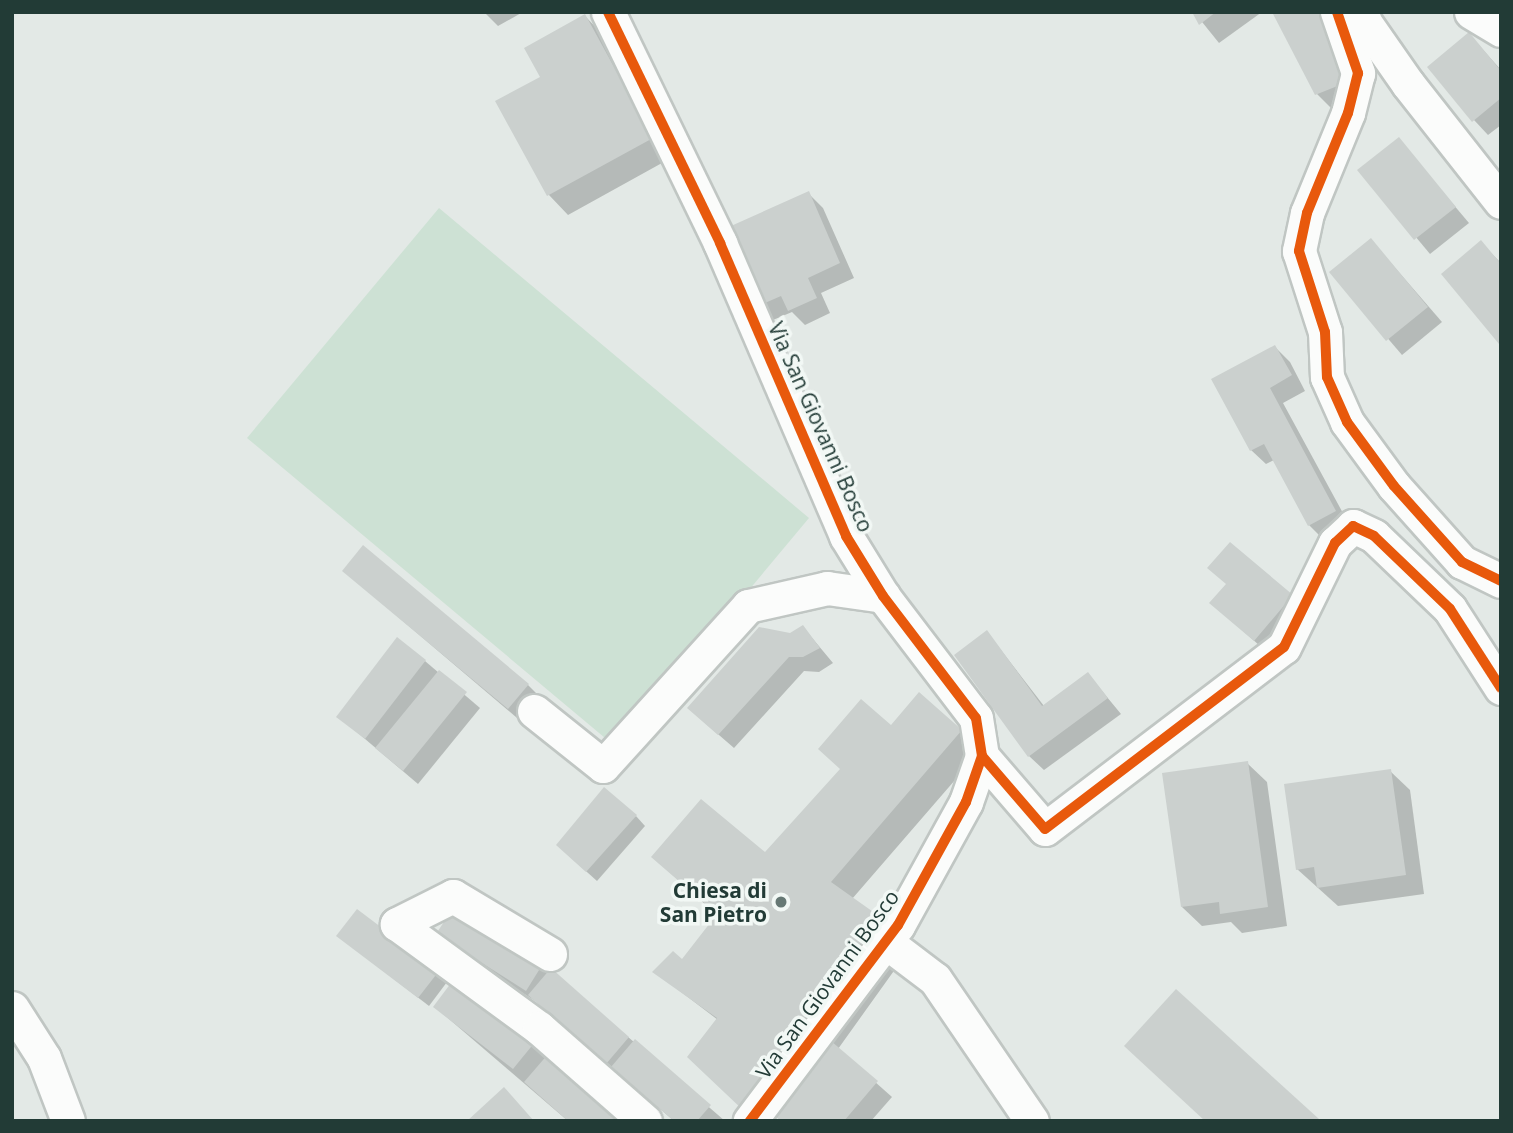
<!DOCTYPE html>
<style>
body{margin:0}
#map{position:relative;width:1513px;height:1133px;overflow:hidden;background:#e3e9e6;font-family:"Open Sans",sans-serif}
div>[style]{position:absolute}
.green>*{inset:0;background:#cde1d4}
.shadow>*{inset:0;background:#0003}
.building>*{inset:0;background:#cbd0ce}
.roads{filter:drop-shadow(2px 0 #c0c6c3) drop-shadow(-2px 0 #c0c6c3) drop-shadow(0 2px #c0c6c3) drop-shadow(0 -2px #c0c6c3)}
.minor>*{height:33px;margin:-16.5px;padding:0 16.5px;transform-origin:16.5px;border-radius:16.5px;background:#fbfcfb}
.cycleway>*{height:10px;margin:-5px;padding:0 5px;transform-origin:5px;border-radius:5px;background:#e8590c}
.dots>*{width:19px;height:19px;translate:-50% -50%;box-sizing:border-box;border:4px solid #f2f8f5;border-radius:50%}
span{translate:-50% -50%;white-space:nowrap;text-align:center;line-height:1.15;-webkit-text-stroke:7px #f2f8f5;paint-order:stroke}
.street-label{font-size:21px;color:#223b36}
.poi-label{font-size:21px;color:#223b36;font-weight:700}
.right{translate:-100% -50%;text-align:right}
.frame{position:absolute;inset:0;border:14px solid #223b36;pointer-events:none}
</style>
<div id="map">
<div class="green">
<i style="clip-path:polygon(439px 208px,809px 518px,617px 748px,247px 438px)"></i>
</div>
<div class="shadow">
<i style="clip-path:polygon(484px 12px,523px 12px,498px 26px)"></i>
<i style="clip-path:polygon(1194px 12px,1262px 12px,1219px 43px)"></i>
<i style="clip-path:polygon(585px 16px,604px 36px,671px 158px,568px 215px,549px 195px,498px 102px,542px 77px)"></i>
<i style="clip-path:polygon(1341px 17px,1336px 113px,1317px 94px)"></i>
<i style="clip-path:polygon(1469px 34px,1501px 70px,1501px 125px,1488px 135px,1474px 120px)"></i>
<i style="clip-path:polygon(1398px 139px,1469px 223px,1430px 254px,1360px 170px)"></i>
<i style="clip-path:polygon(808px 193px,823px 208px,854px 278px,821px 293px,830px 313px,805px 325px,792px 312px,773px 320px,758px 306px)"></i>
<i style="clip-path:polygon(1371px 240px,1442px 322px,1402px 355px,1331px 272px)"></i>
<i style="clip-path:polygon(1481px 243px,1501px 263px,1501px 344px,1443px 274px)"></i>
<i style="clip-path:polygon(1275px 347px,1290px 362px,1305px 391px,1283px 403px,1350px 526px,1324px 540px,1309px 525px,1274px 460px,1266px 464px,1251px 450px)"></i>
<i style="clip-path:polygon(344px 571px,528px 685px,543px 700px,523px 723px)"></i>
<i style="clip-path:polygon(1292px 597px,1270px 655px,1212px 603px)"></i>
<i style="clip-path:polygon(803px 627px,833px 663px,819px 672px,804px 671px,734px 748px,704px 722px)"></i>
<i style="clip-path:polygon(987px 632px,1044px 706px,1088px 674px,1121px 714px,1044px 770px,1029px 756px)"></i>
<i style="clip-path:polygon(425px 661px,480px 708px,418px 784px,338px 716px)"></i>
<i style="clip-path:polygon(891px 728px,961px 731px,981px 750px,852px 899px,911px 947px,838px 1049px,892px 1097px,871px 1121px,782px 1121px,774px 1112px,832px 1042px,820px 1033px,718px 1020px,655px 972px,682px 961px,718px 916px,653px 857px,765px 855px)"></i>
<i style="clip-path:polygon(1247px 763px,1267px 782px,1287px 926px,1242px 933px,1231px 922px,1202px 926px,1182px 907px)"></i>
<i style="clip-path:polygon(1390px 771px,1410px 790px,1424px 894px,1338px 906px,1297px 869px)"></i>
<i style="clip-path:polygon(636px 816px,645px 826px,597px 881px,568px 855px)"></i>
<i style="clip-path:polygon(439px 934px,552px 971px,725px 1121px,674px 1121px,537px 1002px,453px 949px)"></i>
<i style="clip-path:polygon(338px 936px,438px 972px,447px 982px,429px 1006px)"></i>
<i style="clip-path:polygon(435px 1007px,533px 1043px,548px 1057px,568px 1121px)"></i>
</div>
<div class="building">
<i style="clip-path:polygon(1192px 12px,1216px 12px,1199px 25px)"></i>
<i style="clip-path:polygon(1272px 12px,1328px 12px,1350px 81px,1315px 95px)"></i>
<i style="clip-path:polygon(585px 14px,653px 138px,547px 196px,495px 101px,540px 77px,524px 48px)"></i>
<i style="clip-path:polygon(1469px 32px,1501px 71px,1501px 98px,1472px 122px,1427px 67px)"></i>
<i style="clip-path:polygon(1399px 137px,1456px 207px,1414px 240px,1357px 170px)"></i>
<i style="clip-path:polygon(809px 191px,840px 263px,808px 278px,817px 298px,788px 311px,781px 296px,756px 307px,722px 230px)"></i>
<i style="clip-path:polygon(1371px 238px,1428px 307px,1386px 341px,1329px 272px)"></i>
<i style="clip-path:polygon(1481px 240px,1501px 264px,1499px 344px,1441px 274px)"></i>
<i style="clip-path:polygon(1275px 345px,1292px 375px,1270px 388px,1336px 511px,1308px 526px,1264px 444px,1250px 451px,1211px 379px)"></i>
<i style="clip-path:polygon(1230px 542px,1293px 595px,1254px 641px,1209px 603px,1226px 584px,1207px 568px)"></i>
<i style="clip-path:polygon(363px 545px,529px 684px,508px 709px,342px 571px)"></i>
<i style="clip-path:polygon(803px 625px,820px 648px,803px 657px,789px 657px,718px 735px,687px 708px,759px 627px,790px 633px)"></i>
<i style="clip-path:polygon(987px 630px,1042px 706px,1088px 672px,1108px 698px,1028px 757px,954px 655px)"></i>
<i style="clip-path:polygon(397px 637px,426px 660px,365px 739px,336px 717px)"></i>
<i style="clip-path:polygon(439px 670px,467px 692px,403px 771px,375px 748px)"></i>
<i style="clip-path:polygon(919px 692px,962px 730px,831px 882px,893px 926px,819px 1028px,805px 1020px,744px 1111px,687px 1057px,717px 1018px,652px 972px,673px 951px,682px 959px,717px 914px,651px 857px,701px 799px,765px 852px,840px 769px,818px 749px,861px 699px,891px 725px)"></i>
<i style="clip-path:polygon(1248px 761px,1268px 907px,1220px 914px,1219px 902px,1181px 907px,1162px 773px)"></i>
<i style="clip-path:polygon(1391px 769px,1406px 875px,1317px 888px,1314px 867px,1296px 870px,1284px 784px)"></i>
<i style="clip-path:polygon(604px 787px,637px 815px,586px 872px,556px 845px)"></i>
<i style="clip-path:polygon(455px 905px,544px 962px,526px 991px,436px 934px)"></i>
<i style="clip-path:polygon(357px 909px,439px 971px,418px 998px,336px 936px)"></i>
<i style="clip-path:polygon(551px 968px,629px 1037px,606px 1064px,528px 995px)"></i>
<i style="clip-path:polygon(454px 979px,535px 1042px,513px 1069px,433px 1007px)"></i>
<i style="clip-path:polygon(1176px 989px,1319px 1119px,1317px 1121px,1205px 1121px,1124px 1046px)"></i>
<i style="clip-path:polygon(635px 1039px,711px 1105px,697px 1121px,674px 1121px,611px 1067px)"></i>
<i style="clip-path:polygon(831px 1041px,878px 1081px,844px 1121px,781px 1121px,771px 1113px)"></i>
<i style="clip-path:polygon(549px 1053px,629px 1121px,568px 1121px,524px 1082px)"></i>
<i style="clip-path:polygon(504px 1087px,534px 1121px,467px 1121px)"></i>
</div>
<div class="roads">
<div class="minor">
<i style="left:608px;top:12px;width:257px;rotate:64.1deg"></i>
<i style="left:720px;top:243px;width:319px;rotate:66.7deg"></i>
<i style="left:846px;top:536px;width:70px;rotate:58.3deg"></i>
<i style="left:883px;top:596px;width:153px;rotate:52.7deg"></i>
<i style="left:976px;top:718px;width:38px;rotate:81deg"></i>
<i style="left:982px;top:756px;width:49px;rotate:109.2deg"></i>
<i style="left:966px;top:802px;width:141px;rotate:118.9deg"></i>
<i style="left:898px;top:925px;width:246px;rotate:127.1deg"></i>
<i style="left:1337px;top:12px;width:65px;rotate:71deg"></i>
<i style="left:1358px;top:73px;width:41px;rotate:104deg"></i>
<i style="left:1348px;top:113px;width:108px;rotate:112.3deg"></i>
<i style="left:1307px;top:213px;width:39px;rotate:102deg"></i>
<i style="left:1299px;top:251px;width:85px;rotate:72.2deg"></i>
<i style="left:1325px;top:332px;width:45px;rotate:87.5deg"></i>
<i style="left:1327px;top:377px;width:49px;rotate:66deg"></i>
<i style="left:1347px;top:422px;width:79px;rotate:53.7deg"></i>
<i style="left:1394px;top:486px;width:102px;rotate:48.2deg"></i>
<i style="left:1462px;top:562px;width:43px;rotate:26deg"></i>
<i style="left:1363px;top:12px;width:9px;rotate:84deg"></i>
<i style="left:1364px;top:21px;width:77px;rotate:55.1deg"></i>
<i style="left:1408px;top:84px;width:150px;rotate:51.8deg"></i>
<i style="left:1471px;top:12px;width:35px;rotate:31deg"></i>
<i style="left:534px;top:711px;width:88px;rotate:38.6deg"></i>
<i style="left:603px;top:766px;width:216px;rotate:-47.8deg"></i>
<i style="left:748px;top:606px;width:81px;rotate:-12.8deg"></i>
<i style="left:827px;top:588px;width:57px;rotate:8.1deg"></i>
<i style="left:982px;top:756px;width:96px;rotate:49.2deg"></i>
<i style="left:1045px;top:829px;width:300px;rotate:-37.3deg"></i>
<i style="left:1284px;top:647px;width:116px;rotate:-63.9deg"></i>
<i style="left:1335px;top:543px;width:25px;rotate:-43deg"></i>
<i style="left:1353px;top:526px;width:23px;rotate:25deg"></i>
<i style="left:1374px;top:536px;width:105px;rotate:43.8deg"></i>
<i style="left:1450px;top:609px;width:94px;rotate:57.2deg"></i>
<i style="left:886px;top:942px;width:61px;rotate:37.1deg"></i>
<i style="left:935px;top:979px;width:172px;rotate:55.7deg"></i>
<i style="left:550px;top:954px;width:113px;rotate:-149.1deg"></i>
<i style="left:453px;top:896px;width:63px;rotate:153.4deg"></i>
<i style="left:397px;top:924px;width:176px;rotate:36.2deg"></i>
<i style="left:539px;top:1028px;width:141px;rotate:41.3deg"></i>
<i style="left:12px;top:1008px;width:59px;rotate:57.4deg"></i>
<i style="left:44px;top:1058px;width:67px;rotate:69.1deg"></i>
</div>
</div>
<div class="cycleway">
<i style="left:608px;top:12px;width:257px;rotate:64.1deg"></i>
<i style="left:720px;top:243px;width:319px;rotate:66.7deg"></i>
<i style="left:846px;top:536px;width:70px;rotate:58.3deg"></i>
<i style="left:883px;top:596px;width:153px;rotate:52.7deg"></i>
<i style="left:976px;top:718px;width:38px;rotate:81deg"></i>
<i style="left:982px;top:756px;width:49px;rotate:109.2deg"></i>
<i style="left:966px;top:802px;width:141px;rotate:118.9deg"></i>
<i style="left:898px;top:925px;width:246px;rotate:127.1deg"></i>
<i style="left:1337px;top:12px;width:65px;rotate:71deg"></i>
<i style="left:1358px;top:73px;width:41px;rotate:104deg"></i>
<i style="left:1348px;top:113px;width:108px;rotate:112.3deg"></i>
<i style="left:1307px;top:213px;width:39px;rotate:102deg"></i>
<i style="left:1299px;top:251px;width:85px;rotate:72.2deg"></i>
<i style="left:1325px;top:332px;width:45px;rotate:87.5deg"></i>
<i style="left:1327px;top:377px;width:49px;rotate:66deg"></i>
<i style="left:1347px;top:422px;width:79px;rotate:53.7deg"></i>
<i style="left:1394px;top:486px;width:102px;rotate:48.2deg"></i>
<i style="left:1462px;top:562px;width:43px;rotate:26deg"></i>
<i style="left:982px;top:756px;width:96px;rotate:49.2deg"></i>
<i style="left:1045px;top:829px;width:300px;rotate:-37.3deg"></i>
<i style="left:1284px;top:647px;width:116px;rotate:-63.9deg"></i>
<i style="left:1335px;top:543px;width:25px;rotate:-43deg"></i>
<i style="left:1353px;top:526px;width:23px;rotate:25deg"></i>
<i style="left:1374px;top:536px;width:105px;rotate:43.8deg"></i>
<i style="left:1450px;top:609px;width:94px;rotate:57.2deg"></i>
</div>
<div class="dots">
<i style="left:781px;top:902px;background:#667874"></i>
</div>
<div class="street-label">
<span style="left:821px;top:427px;rotate:66deg">Via San Giovanni Bosco</span>
<span style="left:827px;top:984px;rotate:-54deg">Via San Giovanni Bosco</span>
</div>
<div class="poi-label">
<span class="right" style="left:767px;top:902px">Chiesa di<br>San Pietro</span>
</div>
<div class="frame"></div>
</div>
